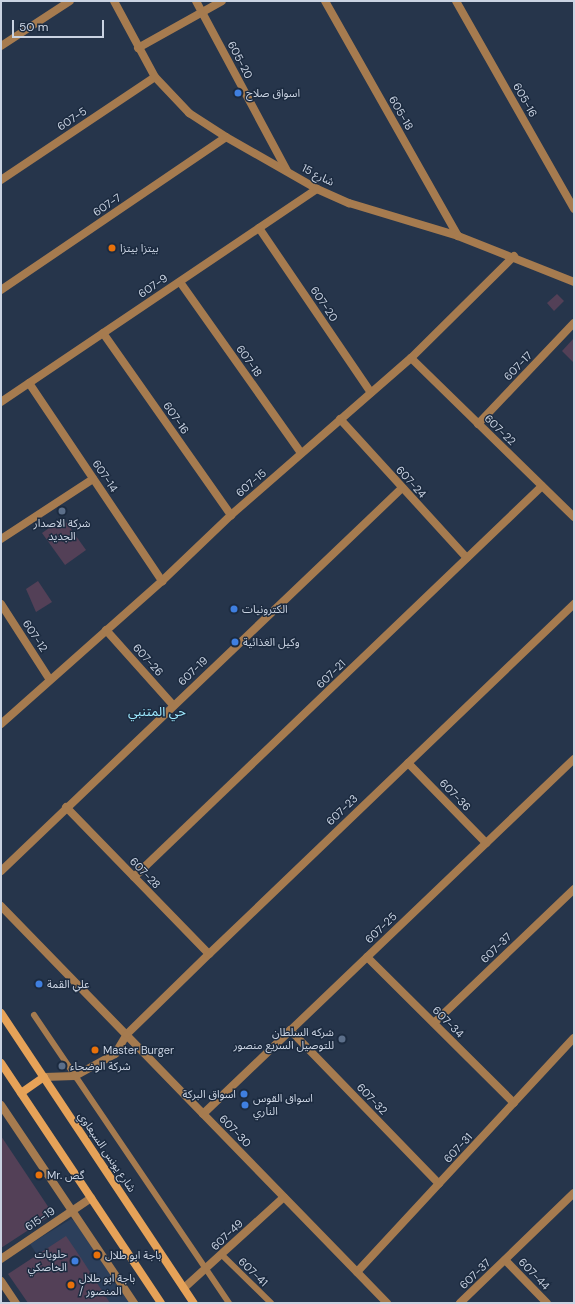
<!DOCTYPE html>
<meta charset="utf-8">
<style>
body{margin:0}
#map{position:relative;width:575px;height:1304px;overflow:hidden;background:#26354b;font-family:"DM Sans","Noto Sans Arabic",sans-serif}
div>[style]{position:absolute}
.built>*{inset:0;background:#2c3f5b}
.building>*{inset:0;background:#534057}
.service>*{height:6px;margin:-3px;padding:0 3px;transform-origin:3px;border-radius:3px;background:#a67b4f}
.minor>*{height:8px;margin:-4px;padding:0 4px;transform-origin:4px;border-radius:4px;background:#a67b4f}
.tertiary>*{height:8px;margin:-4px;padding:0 4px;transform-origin:4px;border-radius:4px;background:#a67b4f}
.secondary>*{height:8px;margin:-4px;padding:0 4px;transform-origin:4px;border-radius:4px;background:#e6a258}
.dots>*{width:11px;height:11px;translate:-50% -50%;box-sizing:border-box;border:2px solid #1c2b40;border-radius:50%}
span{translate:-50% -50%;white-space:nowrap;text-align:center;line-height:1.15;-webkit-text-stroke:3px #1c2b40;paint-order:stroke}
.street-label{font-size:11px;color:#cad3e2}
.poi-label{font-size:11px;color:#cad3e2}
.left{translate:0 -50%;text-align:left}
.right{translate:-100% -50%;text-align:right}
.quarter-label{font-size:13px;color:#9eeaff}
.frame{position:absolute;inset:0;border:2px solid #cad3e2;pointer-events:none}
.scale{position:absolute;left:12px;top:20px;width:92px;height:18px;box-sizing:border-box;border:2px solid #cad3e2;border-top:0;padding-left:5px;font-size:12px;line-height:14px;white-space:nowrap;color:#cad3e2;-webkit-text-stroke:3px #1c2b40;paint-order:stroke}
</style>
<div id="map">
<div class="built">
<i style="clip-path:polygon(71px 1219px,75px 1221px,130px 1303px,69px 1303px,30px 1244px)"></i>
</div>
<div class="building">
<i style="clip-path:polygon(557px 294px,564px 301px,554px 311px,547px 303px)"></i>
<i style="clip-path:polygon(574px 338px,574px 363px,562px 351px)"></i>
<i style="clip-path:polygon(63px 518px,86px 550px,65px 565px,42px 533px)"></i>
<i style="clip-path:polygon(38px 581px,52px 602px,36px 612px,26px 589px)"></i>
<i style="clip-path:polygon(1px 1136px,53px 1214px,1px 1248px)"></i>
<i style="clip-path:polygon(66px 1236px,81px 1258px,110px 1303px,28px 1303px,8px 1274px)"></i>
</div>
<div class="service">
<i style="left:34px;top:1015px;width:348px;rotate:55.9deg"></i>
<i style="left:221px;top:1254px;width:70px;rotate:44.4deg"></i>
</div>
<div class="minor">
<i style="left:196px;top:1px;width:193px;rotate:61.8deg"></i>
<i style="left:325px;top:1px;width:270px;rotate:60.5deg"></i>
<i style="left:456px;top:1px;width:239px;rotate:60.4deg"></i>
<i style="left:1px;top:46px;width:82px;rotate:-33.1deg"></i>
<i style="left:138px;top:48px;width:96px;rotate:-29.2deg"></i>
<i style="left:1px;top:180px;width:185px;rotate:-33.8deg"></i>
<i style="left:259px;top:228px;width:199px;rotate:55.8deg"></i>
<i style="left:180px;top:282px;width:209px;rotate:54.7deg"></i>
<i style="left:1px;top:290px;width:272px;rotate:-34.2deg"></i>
<i style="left:103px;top:333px;width:223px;rotate:54.9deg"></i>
<i style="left:411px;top:358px;width:228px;rotate:44.3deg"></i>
<i style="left:29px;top:383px;width:239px;rotate:56.1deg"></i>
<i style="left:1px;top:402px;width:381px;rotate:-34deg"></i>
<i style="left:340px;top:419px;width:188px;rotate:47.6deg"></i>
<i style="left:478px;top:424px;width:139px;rotate:-46.5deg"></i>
<i style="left:1px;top:539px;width:110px;rotate:-33.1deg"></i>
<i style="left:1px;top:604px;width:90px;rotate:57.2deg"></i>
<i style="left:106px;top:630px;width:101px;rotate:48.2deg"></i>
<i style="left:1px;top:724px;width:215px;rotate:-41.6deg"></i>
<i style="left:162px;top:581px;width:95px;rotate:-43.7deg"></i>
<i style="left:231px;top:515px;width:239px;rotate:-41.1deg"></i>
<i style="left:411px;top:358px;width:145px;rotate:-44.7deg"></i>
<i style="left:408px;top:763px;width:112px;rotate:45.7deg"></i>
<i style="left:66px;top:807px;width:205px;rotate:45.8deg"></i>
<i style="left:1px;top:871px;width:555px;rotate:-43.68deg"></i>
<i style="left:134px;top:877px;width:565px;rotate:-43.78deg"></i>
<i style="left:1px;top:906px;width:554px;rotate:45.8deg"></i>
<i style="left:367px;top:957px;width:207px;rotate:44.8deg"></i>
<i style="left:434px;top:1023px;width:194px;rotate:-43.7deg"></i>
<i style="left:290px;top:1030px;width:214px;rotate:45.9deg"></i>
<i style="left:44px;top:1077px;width:31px;rotate:-2deg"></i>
<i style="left:75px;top:1076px;width:46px;rotate:-28.8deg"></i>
<i style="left:115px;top:1054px;width:23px;rotate:-59deg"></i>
<i style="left:127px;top:1034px;width:115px;rotate:-44.3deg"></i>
<i style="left:209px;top:954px;width:506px;rotate:-43.8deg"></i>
<i style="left:1px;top:1105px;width:239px;rotate:56.1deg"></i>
<i style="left:203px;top:1114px;width:513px;rotate:-43.74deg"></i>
<i style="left:1px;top:1259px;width:109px;rotate:-34.1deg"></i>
<i style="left:505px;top:1260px;width:60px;rotate:45.7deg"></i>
<i style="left:357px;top:1272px;width:319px;rotate:-47.2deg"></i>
<i style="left:1px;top:1281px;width:27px;rotate:56deg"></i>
<i style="left:184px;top:1288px;width:135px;rotate:-42.3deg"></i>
<i style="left:460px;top:1303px;width:158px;rotate:-44deg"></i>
</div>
<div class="tertiary">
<i style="left:114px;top:1px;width:86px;rotate:61.7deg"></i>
<i style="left:155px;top:77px;width:50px;rotate:46.6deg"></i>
<i style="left:189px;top:113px;width:44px;rotate:33deg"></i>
<i style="left:226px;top:137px;width:105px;rotate:29.7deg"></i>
<i style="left:317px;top:189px;width:35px;rotate:24deg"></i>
<i style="left:349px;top:203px;width:114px;rotate:16.8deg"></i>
<i style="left:458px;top:236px;width:125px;rotate:21.6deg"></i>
</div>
<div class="secondary">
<i style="left:1px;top:1013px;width:348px;rotate:56.4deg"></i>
<i style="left:1px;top:1063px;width:288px;rotate:56.3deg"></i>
<i style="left:21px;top:1093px;width:28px;rotate:-35deg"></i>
</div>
<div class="dots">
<i style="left:238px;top:93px;background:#3f7fe0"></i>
<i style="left:112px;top:248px;background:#e8710a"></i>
<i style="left:62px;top:511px;background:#5c6f8a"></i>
<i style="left:234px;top:609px;background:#3f7fe0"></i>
<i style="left:235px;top:642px;background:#3f7fe0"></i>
<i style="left:39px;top:984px;background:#3f7fe0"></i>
<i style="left:342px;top:1039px;background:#5c6f8a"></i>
<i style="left:95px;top:1050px;background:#e8710a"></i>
<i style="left:62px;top:1066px;background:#5c6f8a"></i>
<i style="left:244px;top:1094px;background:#3f7fe0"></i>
<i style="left:245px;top:1105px;background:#3f7fe0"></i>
<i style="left:39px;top:1175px;background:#e8710a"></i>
<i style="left:97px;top:1255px;background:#e8710a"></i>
<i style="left:75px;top:1261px;background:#3f7fe0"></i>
<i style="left:71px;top:1285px;background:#e8710a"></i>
</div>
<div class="street-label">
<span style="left:240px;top:60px;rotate:62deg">605-20</span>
<span style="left:525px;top:100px;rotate:61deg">605-16</span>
<span style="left:401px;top:113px;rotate:60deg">605-18</span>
<span style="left:72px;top:119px;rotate:-34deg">607-5</span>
<span style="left:318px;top:175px;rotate:27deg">شارع 15</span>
<span style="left:107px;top:205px;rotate:-34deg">607-7</span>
<span style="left:153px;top:286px;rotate:-34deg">607-9</span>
<span style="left:324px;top:304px;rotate:56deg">607-20</span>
<span style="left:249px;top:361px;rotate:55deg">607-18</span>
<span style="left:518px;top:366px;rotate:-46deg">607-17</span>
<span style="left:176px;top:418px;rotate:55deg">607-16</span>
<span style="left:500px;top:430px;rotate:44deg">607-22</span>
<span style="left:105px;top:476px;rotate:56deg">607-14</span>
<span style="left:411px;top:482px;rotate:48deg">607-24</span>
<span style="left:251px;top:483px;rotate:-41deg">607-15</span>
<span style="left:35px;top:636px;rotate:57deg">607-12</span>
<span style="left:148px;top:660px;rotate:48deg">607-26</span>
<span style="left:193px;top:671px;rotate:-44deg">607-19</span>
<span style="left:331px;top:674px;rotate:-44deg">607-21</span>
<span style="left:455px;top:795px;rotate:46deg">607-36</span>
<span style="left:342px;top:810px;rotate:-44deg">607-23</span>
<span style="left:145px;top:873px;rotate:46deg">607-28</span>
<span style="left:381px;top:928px;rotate:-44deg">607-25</span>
<span style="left:496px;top:948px;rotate:-44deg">607-37</span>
<span style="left:448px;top:1022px;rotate:45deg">607-34</span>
<span style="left:372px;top:1099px;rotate:46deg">607-32</span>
<span style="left:235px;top:1131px;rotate:46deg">607-30</span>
<span style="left:458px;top:1148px;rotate:-47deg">607-31</span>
<span style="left:107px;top:1152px;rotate:56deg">شارع يونس السبعاوي</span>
<span style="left:40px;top:1219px;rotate:-34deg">615-19</span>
<span style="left:227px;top:1235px;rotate:-43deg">607-49</span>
<span style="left:253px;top:1272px;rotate:44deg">607-41</span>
<span style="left:475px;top:1274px;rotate:-44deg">607-37</span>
<span style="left:534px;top:1274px;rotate:46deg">607-44</span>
</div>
<div class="poi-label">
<span class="left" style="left:246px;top:93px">اسواق صلاح</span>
<span class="left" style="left:120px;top:248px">بيتزا بيتزا</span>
<span style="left:62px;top:530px">شركة الاصدار<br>الجديد</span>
<span class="left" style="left:242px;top:609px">الكترونيات</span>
<span class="left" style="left:243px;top:642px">وكيل الغذائية</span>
<span class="left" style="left:47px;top:984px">علي القمة</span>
<span class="right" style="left:334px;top:1039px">شركه السلطان<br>للتوصيل السريع منصور</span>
<span class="left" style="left:103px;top:1050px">Master Burger</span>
<span class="left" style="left:70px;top:1066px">شركة الوضحاء</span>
<span class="right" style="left:236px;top:1094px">اسواق البركة</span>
<span class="left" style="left:253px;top:1105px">اسواق القوس<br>الناري</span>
<span class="left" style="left:47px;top:1175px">Mr. گص</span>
<span class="right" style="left:67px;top:1261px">حلويات<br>الخاصكي</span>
<span class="left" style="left:105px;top:1255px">باجة ابو طلال</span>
<span class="left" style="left:79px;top:1285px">باجة ابو طلال<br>/ المنصور</span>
</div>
<div class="quarter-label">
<span style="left:157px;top:712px">حي المتنبي</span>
</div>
<div class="frame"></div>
<div class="scale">50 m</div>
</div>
